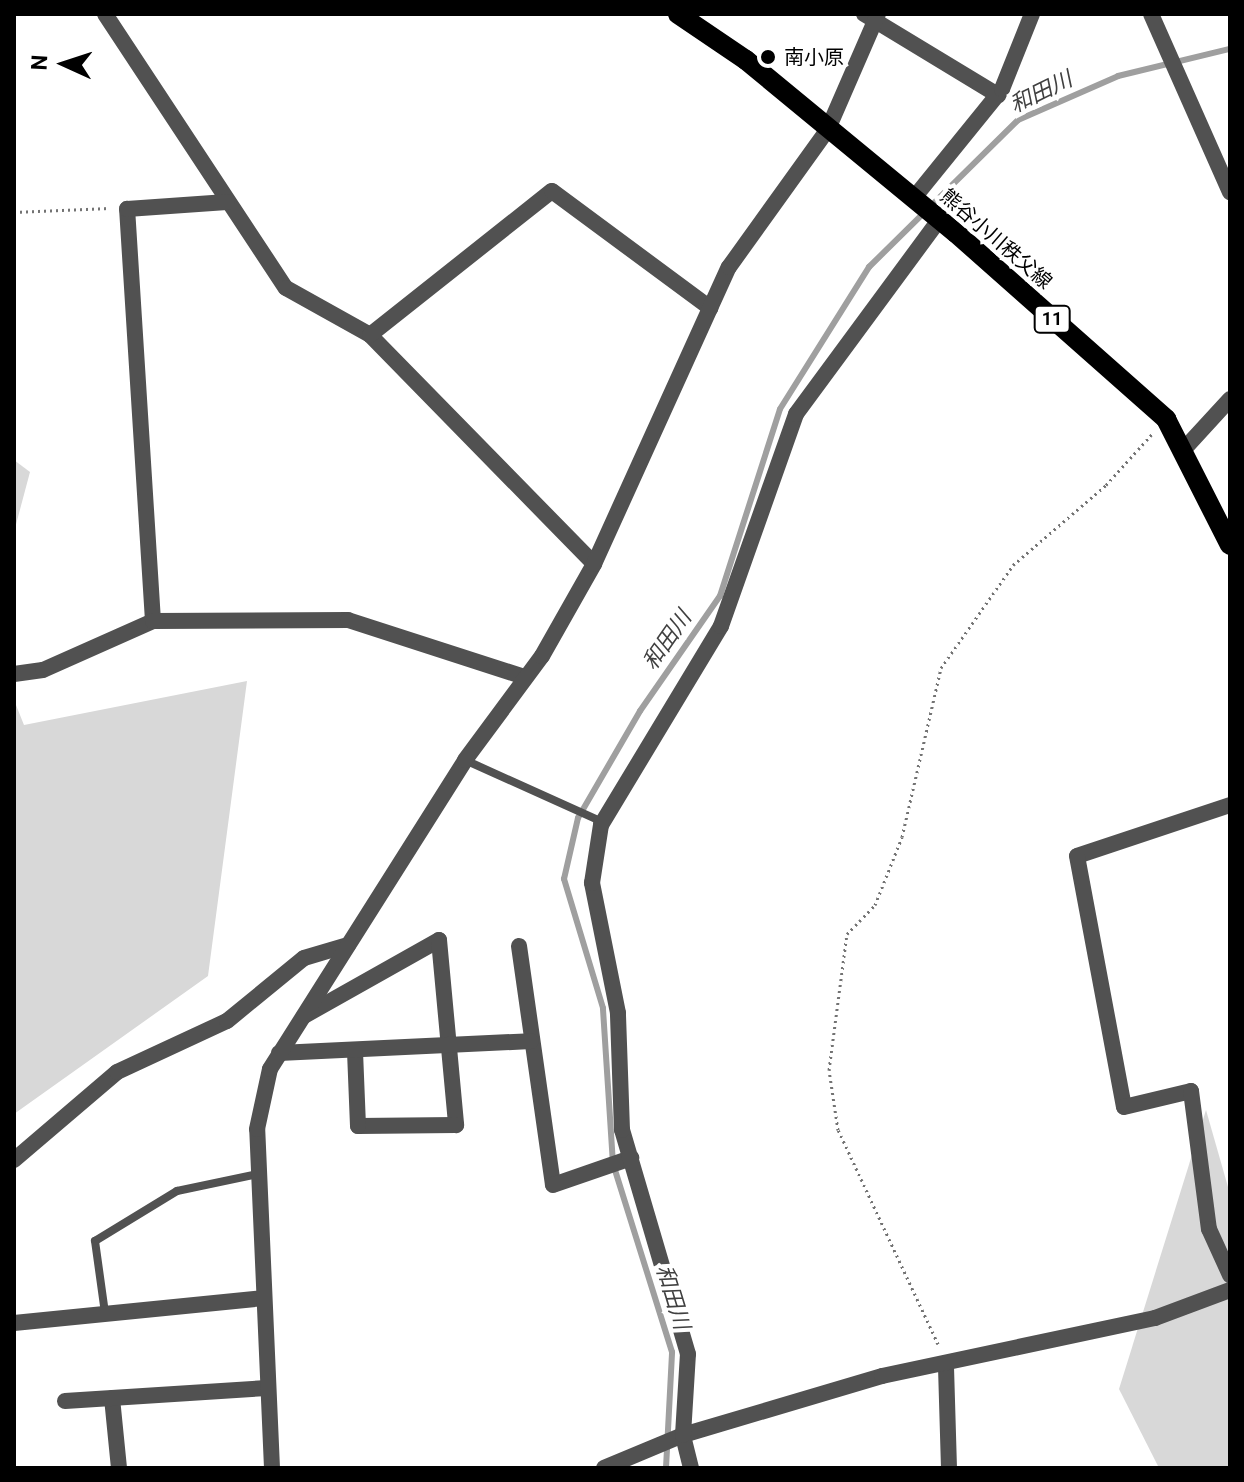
<!DOCTYPE html>
<meta charset="utf-8">
<style>
body{margin:0}
#map{position:relative;width:1244px;height:1482px;overflow:hidden;background:#fff;font-family:Roboto,"Noto Sans JP",sans-serif}
div>[style]{position:absolute}
.green>*{inset:0;background:#d8d8d8}
.stream>*{height:6px;margin:-3px;padding:0 3px;transform-origin:3px;border-radius:3px;background:#9f9f9f}
.path>*{height:3px;margin-top:-1.5px;transform-origin:0;background:repeating-linear-gradient(90deg,#737373 0 2px,transparent 0 6px)}
.service>*{height:8px;margin:-4px;padding:0 4px;transform-origin:4px;border-radius:4px;background:#515151}
.minor>*{height:16px;margin:-8px;padding:0 8px;transform-origin:8px;border-radius:8px;background:#515151}
.tertiary>*{height:16px;margin:-8px;padding:0 8px;transform-origin:8px;border-radius:8px;background:#515151}
.primary>*{height:20px;margin:-10px;padding:0 10px;transform-origin:10px;border-radius:10px;background:#000}
.dots>*{width:22px;height:22px;translate:-50% -50%;box-sizing:border-box;border:4px solid #fff;border-radius:50%}
span{translate:-50% -50%;white-space:nowrap;text-align:center;line-height:1.15;-webkit-text-stroke:8px #fff;paint-order:stroke}
.shield-label span{padding:2px 6px;background:#fff;border:2px solid;border-radius:6px;-webkit-text-stroke-width:0}
.shield-label{font-size:18px;color:#000;font-weight:700}
.poi-label{font-size:20px;color:#000}
.left{translate:0 -50%;text-align:left}
.street-label{font-size:20px;color:#000}
.water-label{font-size:22px;color:#404040;font-style:italic}
.frame{position:absolute;inset:0;border:16px solid #000;pointer-events:none}
.north{position:absolute;left:24px;top:24px;width:80px;height:80px;-webkit-text-stroke:6px #fff;paint-order:stroke;rotate:273deg;font-size:22px;font-weight:700;line-height:32px;text-align:center;color:#000}
.north::after{content:'';display:block;margin:auto;width:28px;height:36px;background:#000;clip-path:polygon(50% 0,100% 100%,50% 72%,0 100%)}
</style>
<div id="map">
<div class="green">
<i style="clip-path:polygon(14px 460px,30px 472px,14px 532px)"></i>
<i style="clip-path:polygon(247px 681px,208px 976px,14px 1114px,14px 700px,24px 725px)"></i>
<i style="clip-path:polygon(1206px 1110px,1230px 1194px,1230px 1468px,1159px 1468px,1119px 1389px)"></i>
</div>
<div class="stream">
<i style="left:666px;top:1468px;width:116px;rotate:-87deg"></i>
<i style="left:672px;top:1352px;width:197px;rotate:-107.4deg"></i>
<i style="left:613px;top:1164px;width:156px;rotate:-93.7deg"></i>
<i style="left:603px;top:1008px;width:135px;rotate:-106.8deg"></i>
<i style="left:564px;top:879px;width:63px;rotate:-77.1deg"></i>
<i style="left:578px;top:818px;width:124px;rotate:-59.9deg"></i>
<i style="left:640px;top:711px;width:140px;rotate:-55.2deg"></i>
<i style="left:720px;top:596px;width:196px;rotate:-72.2deg"></i>
<i style="left:780px;top:409px;width:168px;rotate:-57.9deg"></i>
<i style="left:869px;top:267px;width:209px;rotate:-44.6deg"></i>
<i style="left:1018px;top:120px;width:109px;rotate:-23.7deg"></i>
<i style="left:1118px;top:76px;width:115px;rotate:-13.6deg"></i>
</div>
<div class="path">
<i style="left:14px;top:212px;width:96px;rotate:-2.4deg"></i>
<i style="left:938px;top:1344px;width:236px;rotate:-115deg"></i>
<i style="left:838px;top:1130px;width:61px;rotate:-98.5deg"></i>
<i style="left:829px;top:1070px;width:137px;rotate:-82.5deg"></i>
<i style="left:847px;top:934px;width:40px;rotate:-46deg"></i>
<i style="left:875px;top:905px;width:73px;rotate:-68.3deg"></i>
<i style="left:902px;top:837px;width:173px;rotate:-77deg"></i>
<i style="left:941px;top:668px;width:126px;rotate:-55deg"></i>
<i style="left:1013px;top:565px;width:123px;rotate:-40.7deg"></i>
<i style="left:1106px;top:485px;width:70px;rotate:-47.9deg"></i>
</div>
<div class="service">
<i style="left:465px;top:760px;width:150px;rotate:24.3deg"></i>
<i style="left:105px;top:1313px;width:73px;rotate:-97.9deg"></i>
<i style="left:95px;top:1241px;width:96px;rotate:-31.4deg"></i>
<i style="left:177px;top:1191px;width:83px;rotate:-11.9deg"></i>
</div>
<div class="minor">
<i style="left:105px;top:14px;width:328px;rotate:56.6deg"></i>
<i style="left:286px;top:288px;width:96px;rotate:29.2deg"></i>
<i style="left:370px;top:335px;width:320px;rotate:45.6deg"></i>
<i style="left:864px;top:14px;width:157px;rotate:31.2deg"></i>
<i style="left:1151px;top:14px;width:195px;rotate:66.1deg"></i>
<i style="left:913px;top:199px;width:141px;rotate:-51deg"></i>
<i style="left:1002px;top:89px;width:81px;rotate:-68.2deg"></i>
<i style="left:370px;top:335px;width:232px;rotate:-38.4deg"></i>
<i style="left:552px;top:191px;width:197px;rotate:36.5deg"></i>
<i style="left:1186px;top:447px;width:65px;rotate:-47.5deg"></i>
<i style="left:153px;top:621px;width:413px;rotate:-93.6deg"></i>
<i style="left:127px;top:209px;width:100px;rotate:-4deg"></i>
<i style="left:14px;top:674px;width:29px;rotate:-8deg"></i>
<i style="left:43px;top:670px;width:120px;rotate:-24deg"></i>
<i style="left:153px;top:621px;width:195px;rotate:-0.3deg"></i>
<i style="left:348px;top:620px;width:185px;rotate:17.9deg"></i>
<i style="left:1230px;top:805px;width:161px;rotate:161.6deg"></i>
<i style="left:1077px;top:856px;width:255px;rotate:79.4deg"></i>
<i style="left:1124px;top:1107px;width:69px;rotate:-13.4deg"></i>
<i style="left:1191px;top:1091px;width:139px;rotate:82.6deg"></i>
<i style="left:1209px;top:1229px;width:51px;rotate:65.5deg"></i>
<i style="left:519px;top:946px;width:241px;rotate:81.9deg"></i>
<i style="left:553px;top:1185px;width:83px;rotate:-19.1deg"></i>
<i style="left:304px;top:1016px;width:155px;rotate:-29.4deg"></i>
<i style="left:439px;top:940px;width:186px;rotate:84.7deg"></i>
<i style="left:456px;top:1125px;width:98px;rotate:179.4deg"></i>
<i style="left:358px;top:1126px;width:76px;rotate:-92.3deg"></i>
<i style="left:279px;top:1053px;width:252px;rotate:-2.7deg"></i>
<i style="left:14px;top:1160px;width:135px;rotate:-40.5deg"></i>
<i style="left:117px;top:1072px;width:121px;rotate:-24.9deg"></i>
<i style="left:227px;top:1021px;width:99px;rotate:-39.3deg"></i>
<i style="left:304px;top:958px;width:46px;rotate:-16.5deg"></i>
<i style="left:14px;top:1323px;width:251px;rotate:-5.7deg"></i>
<i style="left:946px;top:1367px;width:101px;rotate:88.3deg"></i>
<i style="left:112px;top:1398px;width:70px;rotate:84.3deg"></i>
<i style="left:65px;top:1401px;width:202px;rotate:-3.7deg"></i>
<i style="left:604px;top:1468px;width:86px;rotate:-22.7deg"></i>
<i style="left:683px;top:1435px;width:208px;rotate:-16.5deg"></i>
<i style="left:882px;top:1376px;width:279px;rotate:-12deg"></i>
<i style="left:1155px;top:1318px;width:80px;rotate:-20.5deg"></i>
<i style="left:691px;top:1468px;width:34px;rotate:-104deg"></i>
<i style="left:683px;top:1435px;width:81px;rotate:-86.5deg"></i>
<i style="left:688px;top:1354px;width:234px;rotate:-106.4deg"></i>
<i style="left:622px;top:1130px;width:117px;rotate:-92deg"></i>
<i style="left:618px;top:1013px;width:133px;rotate:-101.3deg"></i>
<i style="left:592px;top:883px;width:59px;rotate:-81.2deg"></i>
<i style="left:601px;top:825px;width:232px;rotate:-58.9deg"></i>
<i style="left:721px;top:626px;width:225px;rotate:-70.5deg"></i>
<i style="left:796px;top:414px;width:241px;rotate:-53.6deg"></i>
</div>
<div class="tertiary">
<i style="left:272px;top:1468px;width:339px;rotate:-92.5deg"></i>
<i style="left:257px;top:1129px;width:61px;rotate:-77.8deg"></i>
<i style="left:270px;top:1069px;width:365px;rotate:-57.7deg"></i>
<i style="left:465px;top:760px;width:129px;rotate:-53.5deg"></i>
<i style="left:542px;top:656px;width:106px;rotate:-60.5deg"></i>
<i style="left:594px;top:564px;width:326px;rotate:-65.6deg"></i>
<i style="left:729px;top:267px;width:170px;rotate:-54.3deg"></i>
<i style="left:828px;top:129px;width:125px;rotate:-66.5deg"></i>
</div>
<div class="primary">
<i style="left:678px;top:14px;width:82px;rotate:34.1deg"></i>
<i style="left:746px;top:60px;width:272px;rotate:39.5deg"></i>
<i style="left:956px;top:233px;width:281px;rotate:41.5deg"></i>
<i style="left:1166px;top:419px;width:141px;rotate:63.1deg"></i>
</div>
<div class="dots">
<i style="left:768px;top:57px;background:#000"></i>
</div>
<div class="shield-label">
<span style="left:1052px;top:319px">11</span>
</div>
<div class="poi-label">
<span class="left" style="left:784px;top:57px">南小原</span>
</div>
<div class="street-label">
<span style="left:996px;top:239px;rotate:41deg">熊谷小川秩父線</span>
</div>
<div class="water-label">
<span style="left:1041px;top:92px;rotate:-26deg">和田川</span>
<span style="left:667px;top:640px;rotate:-55deg">和田川</span>
<span style="left:673px;top:1297px;rotate:73deg">和田川</span>
</div>
<div class="frame"></div>
<div class="north">N</div>
</div>
